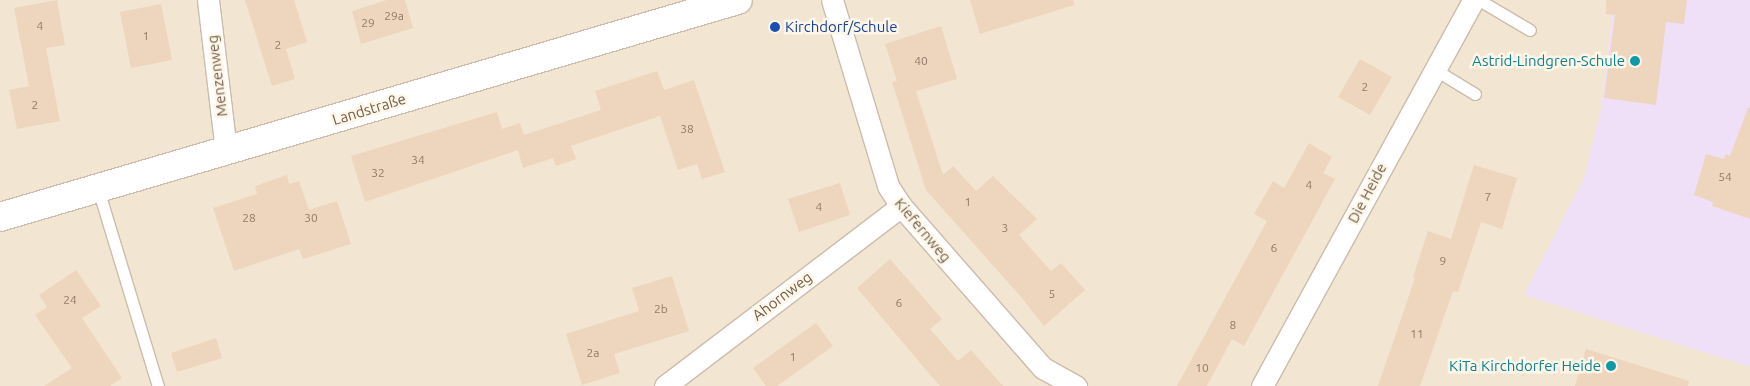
<!DOCTYPE html>
<meta charset="utf-8">
<style>
body{margin:0}
#map{position:relative;width:1750px;height:386px;overflow:hidden;background:#fbf3e3;font-family:Ubuntu,sans-serif}
div>[style]{position:absolute}
.residential>*{inset:0;background:#f2e6d2}
.education>*{inset:0;background:#f0e0f7}
.building>*{inset:0;background:#eed5bd}
.roads{filter:drop-shadow(1px 0 #cbbcab) drop-shadow(-1px 0 #cbbcab) drop-shadow(0 1px #cbbcab) drop-shadow(0 -1px #cbbcab)}
.service>*{height:11px;margin:-5.5px;padding:0 5.5px;transform-origin:5.5px;border-radius:5.5px;background:#fff}
.minor>*{height:21px;margin:-10.5px;padding:0 10.5px;transform-origin:10.5px;border-radius:10.5px;background:#fff}
.tertiary>*{height:28px;margin:-14px;padding:0 14px;transform-origin:14px;border-radius:14px;background:#fff}
.dots>*{width:14px;height:14px;translate:-50% -50%;box-sizing:border-box;border:2px solid #fef7e9;border-radius:50%}
span{translate:-50% -50%;white-space:nowrap;text-align:center;line-height:1.15;-webkit-text-stroke:5px #fef7e9;paint-order:stroke}
.number-label{font-size:12px;color:#907a68}
.number-label span{-webkit-text-stroke-width:0}
.transit-label{font-size:15px;color:#164399}
.left{translate:0 -50%;text-align:left}
.culture-label{font-size:15px;color:#0d838f}
.right{translate:-100% -50%;text-align:right}
.street-label{font-size:15px;color:#715c4b}
</style>
<div id="map">
<div class="residential">
<i style="clip-path:polygon(0 0,1750px 0,1750px 386px,0 386px)"></i>
</div>
<div class="education">
<i style="clip-path:polygon(1614px 0,1750px 0,1750px 367px,1524px 295px,1584px 178px,1601px 109px)"></i>
</div>
<div class="building">
<i style="clip-path:polygon(57px 0,65px 45px,46px 48px,60px 121px,17px 129px,9px 90px,29px 86px,14px 8px)"></i>
<i style="clip-path:polygon(245px 0,294px 0,307px 42px,286px 49px,295px 79px,272px 86px)"></i>
<i style="clip-path:polygon(387px 0,405px 0,413px 28px,361px 44px,352px 11px)"></i>
<i style="clip-path:polygon(970px 0,1073px 0,1074px 5px,980px 34px)"></i>
<i style="clip-path:polygon(1606px 0,1687px 0,1684px 24px,1666px 22px,1656px 105px,1604px 98px,1615px 15px,1606px 14px)"></i>
<i style="clip-path:polygon(161px 4px,172px 60px,131px 68px,120px 12px)"></i>
<i style="clip-path:polygon(941px 26px,957px 79px,916px 91px,943px 175px,953px 166px,976px 191px,993px 176px,1037px 219px,1019px 235px,1051px 271px,1061px 263px,1085px 290px,1044px 326px,1021px 297px,926px 190px,892px 82px,897px 81px,885px 44px)"></i>
<i style="clip-path:polygon(1360px 59px,1392px 77px,1370px 115px,1338px 97px)"></i>
<i style="clip-path:polygon(657px 71px,664px 90px,694px 80px,725px 172px,702px 179px,697px 164px,678px 170px,660px 116px,571px 146px,576px 159px,556px 166px,553px 158px,523px 168px,518px 150px,365px 202px,351px 156px,497px 112px,502px 129px,520px 123px,524px 135px,601px 110px,595px 91px)"></i>
<i style="clip-path:polygon(1748px 108px,1750px 108px,1750px 219px,1712px 206px,1713px 202px,1694px 195px,1706px 154px,1724px 159px,1726px 154px,1730px 156px)"></i>
<i style="clip-path:polygon(1309px 143px,1332px 157px,1323px 173px,1335px 179px,1244px 346px,1232px 339px,1207px 386px,1177px 386px,1267px 221px,1254px 214px,1273px 181px,1284px 188px)"></i>
<i style="clip-path:polygon(1474px 165px,1517px 178px,1502px 229px,1481px 222px,1458px 292px,1453px 291px,1420px 386px,1378px 386px,1415px 278px,1413px 277px,1428px 231px,1451px 239px)"></i>
<i style="clip-path:polygon(287px 175px,289px 184px,299px 181px,309px 210px,337px 201px,351px 244px,303px 259px,299px 249px,234px 271px,213px 208px,257px 194px,255px 186px)"></i>
<i style="clip-path:polygon(840px 183px,850px 215px,799px 232px,788px 199px)"></i>
<i style="clip-path:polygon(890px 259px,942px 319px,930px 329px,958px 361px,971px 350px,1003px 386px,940px 386px,926px 370px,857px 288px)"></i>
<i style="clip-path:polygon(76px 270px,101px 306px,82px 318px,122px 378px,110px 386px,44px 386px,72px 368px,35px 315px,47px 307px,39px 295px)"></i>
<i style="clip-path:polygon(672px 276px,689px 331px,614px 354px,620px 373px,582px 385px,566px 334px,639px 311px,632px 288px)"></i>
<i style="clip-path:polygon(816px 323px,833px 346px,777px 386px,766px 386px,753px 368px)"></i>
<i style="clip-path:polygon(216px 338px,222px 358px,177px 372px,171px 353px)"></i>
<i style="clip-path:polygon(1586px 349px,1689px 381px,1688px 386px,1575px 386px)"></i>
</div>
<div class="roads">
<div class="service">
<i style="left:1479px;top:0;width:59px;rotate:30.5deg"></i>
<i style="left:1434px;top:69px;width:48px;rotate:31.4deg"></i>
<i style="left:98px;top:189px;width:206px;rotate:73.1deg"></i>
</div>
<div class="minor">
<i style="left:208px;top:0;width:153px;rotate:83.2deg"></i>
<i style="left:832px;top:0;width:194px;rotate:73.2deg"></i>
<i style="left:888px;top:186px;width:24px;rotate:57deg"></i>
<i style="left:901px;top:206px;width:215px;rotate:48.8deg"></i>
<i style="left:1043px;top:368px;width:38px;rotate:29deg"></i>
<i style="left:665px;top:386px;width:297px;rotate:-37.3deg"></i>
<i style="left:1262px;top:386px;width:440px;rotate:-61.3deg"></i>
</div>
<div class="tertiary">
<i style="left:0;top:217px;width:769px;rotate:-16.39deg"></i>
</div>
</div>
<div class="dots">
<i style="left:775px;top:27px;background:#1a4fb4"></i>
<i style="left:1635px;top:61px;background:#0f9aa8"></i>
<i style="left:1611px;top:366px;background:#0f9aa8"></i>
</div>
<div class="number-label">
<span style="left:394px;top:16px">29a</span>
<span style="left:368px;top:23px">29</span>
<span style="left:40px;top:26px">4</span>
<span style="left:146px;top:36px">1</span>
<span style="left:278px;top:45px">2</span>
<span style="left:921px;top:61px">40</span>
<span style="left:1365px;top:87px">2</span>
<span style="left:35px;top:105px">2</span>
<span style="left:687px;top:129px">38</span>
<span style="left:418px;top:160px">34</span>
<span style="left:378px;top:173px">32</span>
<span style="left:1725px;top:177px">54</span>
<span style="left:1309px;top:185px">4</span>
<span style="left:1488px;top:197px">7</span>
<span style="left:968px;top:202px">1</span>
<span style="left:819px;top:207px">4</span>
<span style="left:249px;top:218px">28</span>
<span style="left:311px;top:218px">30</span>
<span style="left:1005px;top:228px">3</span>
<span style="left:1274px;top:248px">6</span>
<span style="left:1443px;top:261px">9</span>
<span style="left:1052px;top:294px">5</span>
<span style="left:70px;top:300px">24</span>
<span style="left:899px;top:303px">6</span>
<span style="left:661px;top:309px">2b</span>
<span style="left:1233px;top:325px">8</span>
<span style="left:1417px;top:334px">11</span>
<span style="left:593px;top:353px">2a</span>
<span style="left:793px;top:357px">1</span>
<span style="left:1202px;top:368px">10</span>
</div>
<div class="transit-label">
<span class="left" style="left:785px;top:27px">Kirchdorf/Schule</span>
</div>
<div class="culture-label">
<span class="right" style="left:1625px;top:61px">Astrid-Lindgren-Schule</span>
<span class="right" style="left:1601px;top:366px">KiTa Kirchdorfer Heide</span>
</div>
<div class="street-label">
<span style="left:217px;top:76px;rotate:-97deg">Menzenweg</span>
<span style="left:369px;top:109px;rotate:-17deg">Landstraße</span>
<span style="left:1367px;top:193px;rotate:-62deg">Die Heide</span>
<span style="left:923px;top:230px;rotate:50deg">Kiefernweg</span>
<span style="left:782px;top:296px;rotate:-37deg">Ahornweg</span>
</div>
</div>
